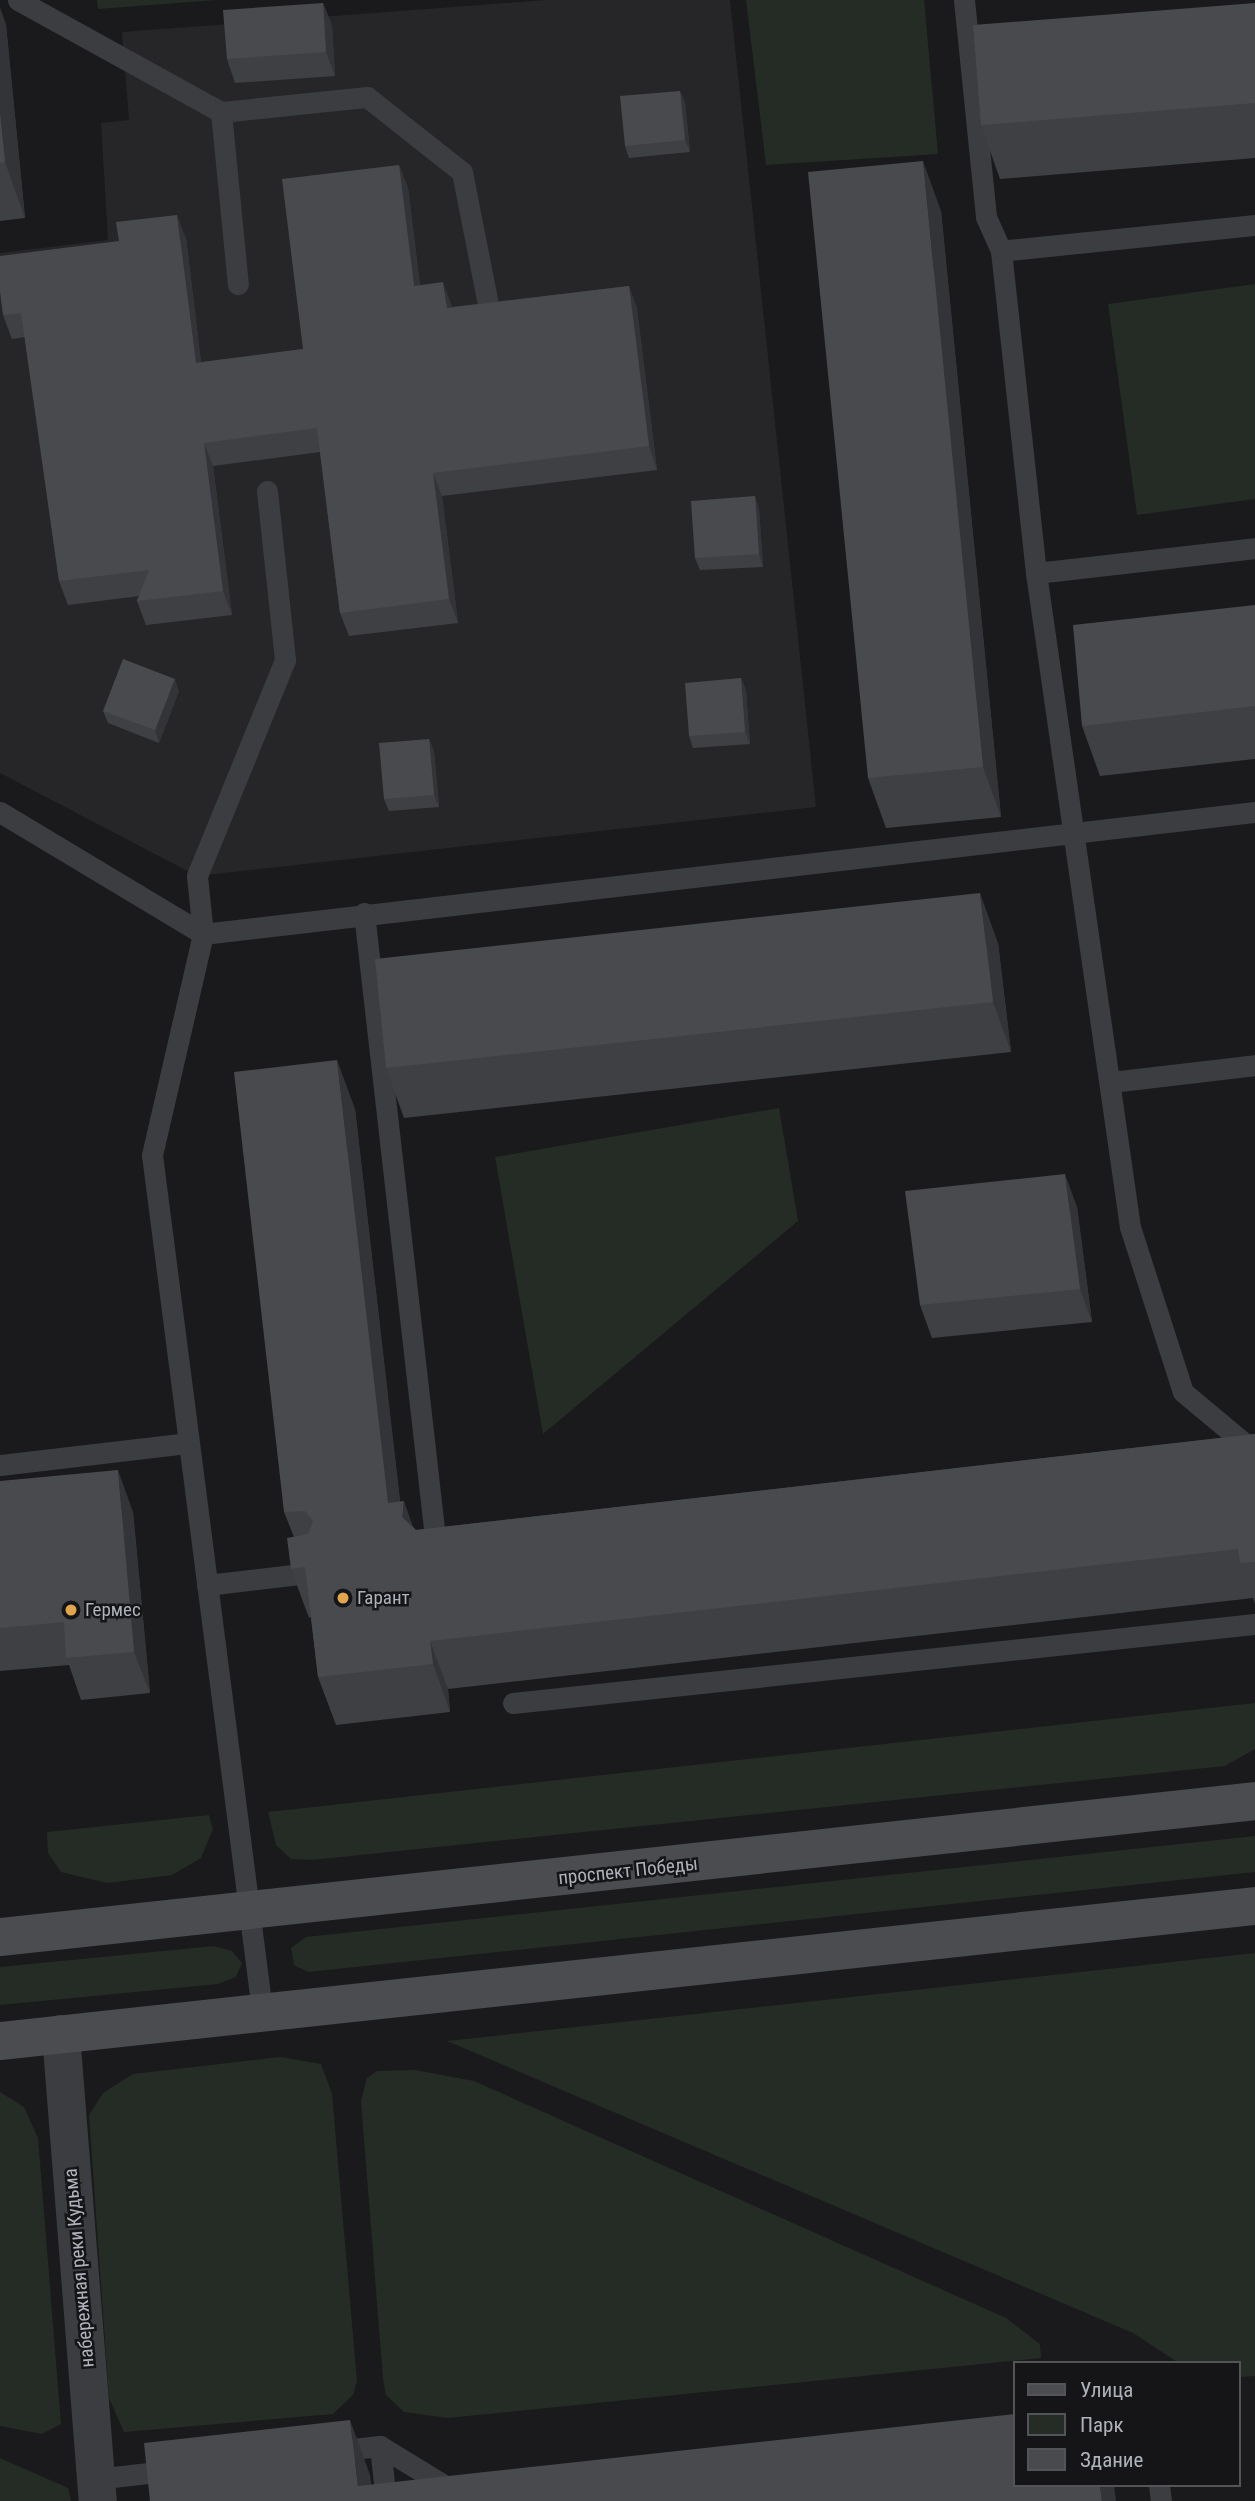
<!DOCTYPE html>
<meta charset="utf-8">
<style>
body{margin:0}
#map{position:relative;width:1255px;height:2501px;overflow:hidden;background:#1a1a1c;font-family:"Roboto Condensed",sans-serif}
div>[style]{position:absolute}
.built>*{inset:0;background:#262629}
.green>*{inset:0;background:#242c25}
.service>*{height:21px;margin:-10.5px;padding:0 10.5px;transform-origin:10.5px;border-radius:10.5px;background:#3b3d41}
.minor>*{height:38px;margin:-19px;padding:0 19px;transform-origin:19px;border-radius:19px;background:#3b3d41}
.secondary>*{height:38px;margin:-19px;padding:0 19px;transform-origin:19px;border-radius:19px;background:#4a4c50}
.wall>*{inset:0;background:#3f4043}
.shaded-wall>*{inset:0;background:#333437}
.building>*{inset:0;background:#494a4e}
.dots>*{width:19px;height:19px;translate:-50% -50%;box-sizing:border-box;border:4px solid #151517;border-radius:50%}
span{translate:-50% -50%;white-space:nowrap;text-align:center;line-height:1.15;-webkit-text-stroke:5px #151517;paint-order:stroke}
.poi-label{font-size:19px;color:#aeb2ba}
.left{translate:0 -50%;text-align:left}
.street-label{font-size:19px;color:#aeb2ba}
.legend{position:absolute;left:1013px;top:2361px;width:228px;height:126px;box-sizing:border-box;background:#151517;border:2px solid #525458;margin:0;padding:9px 12px;list-style:none;font-size:21px;color:#aeb2ba}
.legend li{display:flex;align-items:center;gap:14px;height:35px}
.legend b{width:35px;border:2px solid #525458}
</style>
<div id="map">
<div class="built">
<i style="clip-path:polygon(547px 0,730px 0,816px 807px,197px 876px,0 773px,0 253px,108px 240px,101px 123px,129px 120px,122px 32px)"></i>
</div>
<div class="green">
<i style="clip-path:polygon(97px 0,217px 0,98px 9px)"></i>
<i style="clip-path:polygon(746px 0,924px 0,938px 154px,766px 165px)"></i>
<i style="clip-path:polygon(1255px 284px,1255px 499px,1137px 515px,1108px 304px)"></i>
<i style="clip-path:polygon(779px 1108px,798px 1221px,543px 1434px,495px 1157px)"></i>
<i style="clip-path:polygon(1255px 1703px,1255px 1749px,1225px 1766px,312px 1860px,291px 1859px,276px 1845px,268px 1812px)"></i>
<i style="clip-path:polygon(209px 1815px,213px 1829px,201px 1858px,172px 1875px,107px 1883px,61px 1872px,48px 1853px,47px 1832px)"></i>
<i style="clip-path:polygon(1255px 1836px,1255px 1872px,308px 1972px,294px 1965px,291px 1948px,306px 1937px)"></i>
<i style="clip-path:polygon(214px 1946px,232px 1951px,242px 1963px,236px 1977px,218px 1984px,0 2005px,0 1967px)"></i>
<i style="clip-path:polygon(1255px 1953px,1255px 2376px,1239px 2377px,1239px 2363px,1179px 2363px,1133px 2333px,447px 2041px)"></i>
<i style="clip-path:polygon(281px 2057px,321px 2064px,332px 2094px,357px 2381px,353px 2395px,333px 2414px,124px 2432px,109px 2398px,89px 2115px,103px 2093px,133px 2074px)"></i>
<i style="clip-path:polygon(415px 2070px,474px 2081px,1006px 2318px,1040px 2344px,1041px 2358px,448px 2418px,404px 2412px,386px 2395px,383px 2379px,361px 2101px,367px 2078px,377px 2071px)"></i>
<i style="clip-path:polygon(0 2092px,24px 2107px,38px 2138px,61px 2424px,42px 2434px,0 2426px)"></i>
<i style="clip-path:polygon(0 2458px,68px 2488px,71px 2501px,0 2501px)"></i>
</div>
<div class="service">
<i style="left:18px;top:0;width:232px;rotate:28.9deg"></i>
<i style="left:221px;top:112px;width:147px;rotate:-5.9deg"></i>
<i style="left:367px;top:97px;width:121px;rotate:38.3deg"></i>
<i style="left:462px;top:172px;width:130px;rotate:78.9deg"></i>
<i style="left:964px;top:0;width:218px;rotate:84.2deg"></i>
<i style="left:986px;top:217px;width:37px;rotate:66deg"></i>
<i style="left:221px;top:112px;width:173px;rotate:84.4deg"></i>
<i style="left:1255px;top:225px;width:255px;rotate:174.2deg"></i>
<i style="left:1001px;top:251px;width:324px;rotate:83.8deg"></i>
<i style="left:1036px;top:573px;width:661px;rotate:81.82deg"></i>
<i style="left:1130px;top:1227px;width:173px;rotate:72.2deg"></i>
<i style="left:1183px;top:1392px;width:94px;rotate:39.8deg"></i>
<i style="left:267px;top:491px;width:170px;rotate:83.9deg"></i>
<i style="left:285px;top:660px;width:233px;rotate:112.2deg"></i>
<i style="left:197px;top:876px;width:58px;rotate:84.1deg"></i>
<i style="left:203px;top:934px;width:1059px;rotate:-6.62deg"></i>
<i style="left:1036px;top:573px;width:220px;rotate:-6.5deg"></i>
<i style="left:0;top:812px;width:237px;rotate:31deg"></i>
<i style="left:203px;top:934px;width:227px;rotate:103deg"></i>
<i style="left:152px;top:1155px;width:862px;rotate:82.67deg"></i>
<i style="left:364px;top:913px;width:646px;rotate:83.51deg"></i>
<i style="left:1111px;top:1082px;width:145px;rotate:-6.7deg"></i>
<i style="left:0;top:1465px;width:188px;rotate:-6.7deg"></i>
<i style="left:207px;top:1585px;width:112px;rotate:-6.7deg"></i>
<i style="left:513px;top:1703px;width:746px;rotate:-6.08deg"></i>
<i style="left:380px;top:2446px;width:55px;rotate:83.8deg"></i>
<i style="left:334px;top:2451px;width:46px;rotate:-6.2deg"></i>
<i style="left:380px;top:2446px;width:90px;rotate:31.4deg"></i>
<i style="left:96px;top:2479px;width:79px;rotate:-6.6deg"></i>
<i style="left:1159px;top:2485px;width:16px;rotate:83deg"></i>
</div>
<div class="minor">
<i style="left:61px;top:2034px;width:468px;rotate:85.5deg"></i>
</div>
<div class="secondary">
<i style="left:0;top:1937px;width:1262px;rotate:-6.18deg"></i>
<i style="left:0;top:2041px;width:1262px;rotate:-6.14deg"></i>
</div>
<div class="wall">
<i style="clip-path:polygon(323px 3px,332px 26px,335px 76px,235px 83px,227px 59px)"></i>
<i style="clip-path:polygon(1255px 3px,1255px 158px,1000px 179px,981px 125px)"></i>
<i style="clip-path:polygon(0 8px,6px 25px,25px 218px,0 221px)"></i>
<i style="clip-path:polygon(680px 91px,685px 103px,690px 152px,629px 158px,625px 146px)"></i>
<i style="clip-path:polygon(399px 165px,408px 188px,420px 285px,452px 307px,629px 286px,637px 309px,657px 470px,442px 496px,458px 623px,349px 636px,340px 613px,320px 452px,213px 466px,232px 615px,146px 625px,137px 601px,139px 596px,68px 605px,59px 581px,25px 337px,12px 339px,3px 315px,186px 238px,201px 362px,303px 349px)"></i>
<i style="clip-path:polygon(941px 211px,1001px 817px,886px 828px,868px 778px)"></i>
<i style="clip-path:polygon(755px 496px,759px 509px,763px 567px,700px 570px,695px 558px)"></i>
<i style="clip-path:polygon(1255px 605px,1255px 759px,1100px 776px,1082px 726px)"></i>
<i style="clip-path:polygon(741px 678px,746px 691px,750px 744px,693px 748px,689px 736px)"></i>
<i style="clip-path:polygon(179px 691px,159px 743px,108px 723px,103px 711px)"></i>
<i style="clip-path:polygon(429px 739px,434px 751px,439px 807px,389px 811px,384px 799px)"></i>
<i style="clip-path:polygon(998px 943px,1011px 1052px,404px 1118px,386px 1068px)"></i>
<i style="clip-path:polygon(355px 1109px,400px 1502px,413px 1527px,416px 1530px,1255px 1434px,1255px 1604px,1253px 1598px,448px 1689px,450px 1712px,336px 1725px,318px 1677px,311px 1617px,309px 1618px,291px 1569px,294px 1537px,284px 1512px)"></i>
<i style="clip-path:polygon(1077px 1207px,1092px 1322px,932px 1338px,920px 1305px)"></i>
<i style="clip-path:polygon(0 1481px,133px 1512px,150px 1693px,81px 1700px,69px 1665px,0 1671px)"></i>
</div>
<div class="shaded-wall">
<i style="clip-path:polygon(323px 3px,332px 26px,335px 76px,326px 52px)"></i>
<i style="clip-path:polygon(0 8px,6px 25px,25px 218px,5px 162px,0 114px)"></i>
<i style="clip-path:polygon(680px 91px,685px 103px,690px 152px,685px 140px)"></i>
<i style="clip-path:polygon(923px 161px,941px 211px,1001px 817px,983px 767px)"></i>
<i style="clip-path:polygon(399px 165px,408px 188px,423px 310px,414px 286px)"></i>
<i style="clip-path:polygon(177px 215px,186px 238px,204px 387px,196px 363px)"></i>
<i style="clip-path:polygon(443px 282px,452px 306px,455px 331px,447px 308px)"></i>
<i style="clip-path:polygon(629px 286px,637px 309px,657px 470px,649px 446px)"></i>
<i style="clip-path:polygon(204px 443px,213px 466px,232px 615px,223px 591px)"></i>
<i style="clip-path:polygon(433px 473px,442px 496px,458px 623px,449px 599px)"></i>
<i style="clip-path:polygon(755px 496px,759px 509px,763px 567px,759px 554px)"></i>
<i style="clip-path:polygon(741px 678px,746px 691px,750px 744px,745px 732px)"></i>
<i style="clip-path:polygon(175px 679px,179px 691px,159px 743px,155px 730px)"></i>
<i style="clip-path:polygon(429px 739px,434px 751px,439px 807px,434px 795px)"></i>
<i style="clip-path:polygon(980px 893px,998px 943px,1011px 1052px,993px 1002px)"></i>
<i style="clip-path:polygon(337px 1060px,355px 1109px,406px 1552px,388px 1503px)"></i>
<i style="clip-path:polygon(1065px 1174px,1077px 1207px,1092px 1322px,1080px 1289px)"></i>
<i style="clip-path:polygon(118px 1470px,133px 1512px,150px 1693px,134px 1652px)"></i>
<i style="clip-path:polygon(404px 1501px,421px 1550px,402px 1517px)"></i>
<i style="clip-path:polygon(430px 1641px,448px 1689px,450px 1712px,433px 1664px)"></i>
<i style="clip-path:polygon(350px 2420px,370px 2475px,373px 2501px,358px 2486px)"></i>
<i style="clip-path:polygon(1100px 2485px,1114px 2485px,1116px 2501px,1102px 2501px)"></i>
</div>
<div class="building">
<i style="clip-path:polygon(323px 3px,326px 52px,227px 59px,223px 10px)"></i>
<i style="clip-path:polygon(1255px 3px,1255px 103px,981px 125px,973px 25px)"></i>
<i style="clip-path:polygon(680px 91px,685px 140px,625px 146px,620px 96px)"></i>
<i style="clip-path:polygon(0 114px,5px 162px,0 163px)"></i>
<i style="clip-path:polygon(923px 161px,983px 767px,868px 778px,808px 172px)"></i>
<i style="clip-path:polygon(399px 165px,414px 286px,443px 282px,447px 308px,629px 286px,649px 446px,433px 473px,449px 599px,340px 613px,317px 428px,204px 443px,223px 591px,137px 601px,149px 570px,59px 581px,21px 313px,3px 315px,0 292px,0 256px,119px 241px,116px 222px,177px 215px,196px 363px,303px 349px,282px 179px)"></i>
<i style="clip-path:polygon(755px 496px,759px 554px,695px 558px,691px 501px)"></i>
<i style="clip-path:polygon(1255px 605px,1255px 706px,1082px 726px,1073px 625px)"></i>
<i style="clip-path:polygon(123px 659px,175px 679px,155px 730px,103px 711px)"></i>
<i style="clip-path:polygon(741px 678px,745px 732px,689px 736px,685px 683px)"></i>
<i style="clip-path:polygon(429px 739px,434px 795px,384px 799px,379px 743px)"></i>
<i style="clip-path:polygon(980px 893px,993px 1002px,386px 1068px,375px 959px)"></i>
<i style="clip-path:polygon(337px 1060px,388px 1503px,404px 1501px,402px 1517px,416px 1530px,1255px 1434px,1255px 1562px,1240px 1563px,1238px 1549px,430px 1641px,433px 1664px,318px 1677px,305px 1567px,291px 1569px,287px 1538px,308px 1534px,313px 1521px,305px 1511px,284px 1512px,234px 1072px)"></i>
<i style="clip-path:polygon(1065px 1174px,1080px 1289px,920px 1305px,905px 1191px)"></i>
<i style="clip-path:polygon(118px 1470px,134px 1652px,66px 1658px,64px 1622px,0 1628px,0 1481px)"></i>
<i style="clip-path:polygon(1015px 2414px,1015px 2485px,1100px 2485px,1102px 2501px,150px 2501px,144px 2443px,350px 2420px,358px 2486px)"></i>
</div>
<div class="dots">
<i style="left:343px;top:1598px;background:#e1a64d"></i>
<i style="left:71px;top:1610px;background:#e1a64d"></i>
</div>
<div class="poi-label">
<span class="left" style="left:357px;top:1598px">Гарант</span>
<span class="left" style="left:85px;top:1610px">Гермес</span>
</div>
<div class="street-label">
<span style="left:628px;top:1871px;rotate:-6deg">проспект Победы</span>
<span style="left:79px;top:2268px;rotate:-95deg">набережная реки Кудьма</span>
</div>
<ul class="legend">
<li><b style="height:9px;background:#4a4c50"></b>Улица</li>
<li><b style="height:19px;background:#242c25"></b>Парк</li>
<li><b style="height:19px;background:#494a4e"></b>Здание</li>
</ul>
</div>
